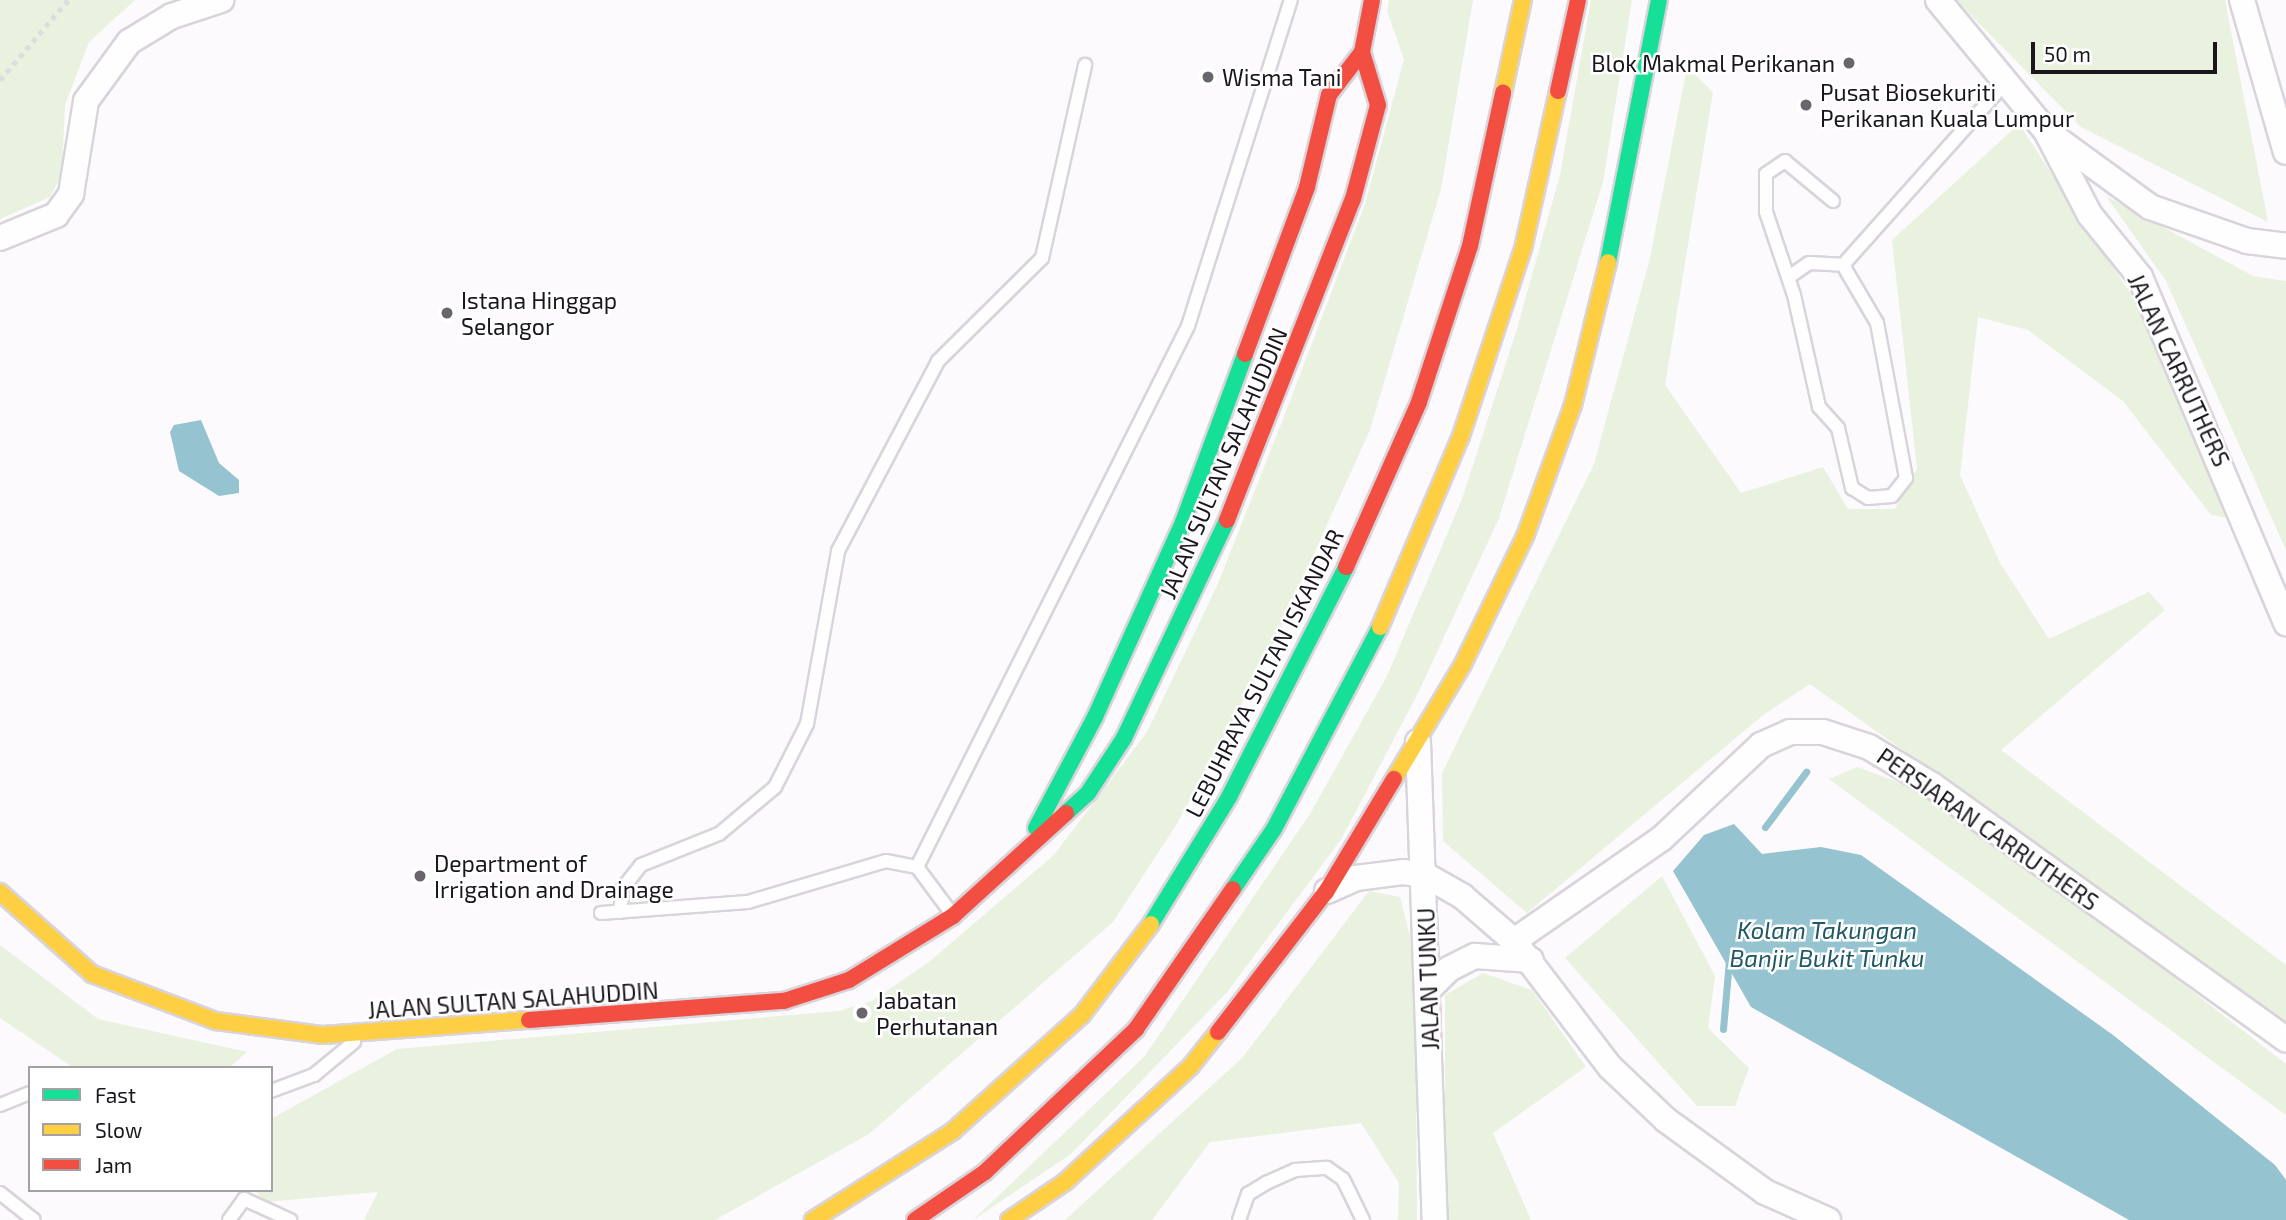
<!DOCTYPE html>
<style>
body{margin:0}
#map{position:relative;width:2286px;height:1220px;overflow:hidden;background:#fcfafd;font-family:"Exo 2",sans-serif}
div>[style]{position:absolute}
.green>*{inset:0;background:#e8f2df}
.water>*{inset:0;background:#95c3cf}
.stream>*{height:7px;margin:-3.5px;padding:0 3.5px;transform-origin:3.5px;border-radius:3.5px;background:#95c3cf}
.path>*{height:4.5px;margin-top:-2.25px;transform-origin:0;background:repeating-linear-gradient(90deg,#dddcde 0 5px,transparent 0 10px)}
.roads{filter:drop-shadow(2px 0 #d9d4db) drop-shadow(-2px 0 #d9d4db) drop-shadow(0 2px #d9d4db) drop-shadow(0 -2px #d9d4db)}
.lane>*{height:12px;margin:-6px;padding:0 6px;transform-origin:6px;border-radius:6px;background:#fffeff}
.street>*{height:24px;margin:-12px;padding:0 12px;transform-origin:12px;border-radius:12px;background:#fffeff}
.fast>*{height:16px;margin:-8px;padding:0 8px;transform-origin:8px;border-radius:8px;background:#16e098}
.slow>*{height:16px;margin:-8px;padding:0 8px;transform-origin:8px;border-radius:8px;background:#ffcf43}
.jam>*{height:16px;margin:-8px;padding:0 8px;transform-origin:8px;border-radius:8px;background:#f24e42}
.dots>*{width:19px;height:19px;translate:-50% -50%;box-sizing:border-box;border:4px solid #fff;border-radius:50%}
span{translate:-50% -50%;white-space:nowrap;text-align:center;line-height:1.15;-webkit-text-stroke:5px #fff;paint-order:stroke}
.poi-label{font-size:23px;color:#1b151e}
.right{translate:-100% -50%;text-align:right}
.left{translate:0 -50%;text-align:left}
.street-label{font-size:23px;color:#1b151e}
.water-label{font-size:24px;color:#205864;font-style:italic}
.legend{position:absolute;left:28px;top:1066px;width:245px;height:126px;box-sizing:border-box;background:#fff;border:2px solid #a4a1a5;margin:0;padding:9px 12px;list-style:none;font-size:21px;color:#1b151e}
.legend li{display:flex;align-items:center;gap:14px;height:35px}
.legend b{width:35px;border:2px solid #a4a1a5}
.scale{position:absolute;left:2031px;top:42px;width:186px;height:32px;box-sizing:border-box;border:4px solid #1b151e;border-top:0;padding-left:9px;font-size:21px;line-height:24px;white-space:nowrap;color:#1b151e;-webkit-text-stroke:5px #fff;paint-order:stroke}
</style>
<div id="map">
<div class="green">
<i style="clip-path:polygon(0 0,135px 0,89px 42px,65px 105px,62px 174px,50px 197px,0 219px)"></i>
<i style="clip-path:polygon(1389px 0,1473px 0,1441px 189px,1370px 430px,1268px 655px,1178px 822px,1113px 922px,869px 1134px,715px 1220px,364px 1220px,378px 1192px,265px 1202px,255px 1190px,271px 1190px,271px 1119px,397px 1049px,839px 1011px,872px 1001px,929px 962px,1054px 855px,1147px 732px,1217px 586px,1285px 414px,1365px 204px,1404px 59px,1387px 11px)"></i>
<i style="clip-path:polygon(1591px 0,1632px 0,1603px 182px,1499px 518px,1418px 693px,1342px 838px,1228px 991px,1071px 1154px,973px 1220px,1144px 1057px,1310px 814px,1387px 676px,1462px 499px,1516px 332px,1560px 175px)"></i>
<i style="clip-path:polygon(1956px 0,2225px 0,2268px 222px,2081px 127px)"></i>
<i style="clip-path:polygon(1687px 67px,1713px 92px,1665px 385px,1741px 493px,1823px 467px,1848px 509px,1895px 509px,1917px 469px,1892px 240px,2019px 124px,2140px 308px,2230px 518px,2211px 515px,2123px 401px,2028px 330px,1978px 317px,1960px 475px,2000px 563px,2049px 639px,2149px 592px,2165px 610px,2001px 750px,2286px 965px,2286px 1023px,1810px 684px,1763px 715px,1527px 913px,1443px 841px,1442px 773px,1594px 464px,1650px 258px)"></i>
<i style="clip-path:polygon(2106px 196px,2253px 276px,2286px 281px,2286px 550px,2166px 281px)"></i>
<i style="clip-path:polygon(1857px 767px,1946px 800px,2286px 1064px,2286px 1115px,1829px 779px)"></i>
<i style="clip-path:polygon(1662px 876px,1715px 976px,1708px 1028px,1749px 1068px,1735px 1106px,1697px 1106px,1565px 958px)"></i>
<i style="clip-path:polygon(1369px 891px,1400px 897px,1415px 956px,1417px 1220px,1398px 1220px,1399px 1183px,1361px 1123px,1210px 1142px,1152px 1220px,1065px 1220px,1243px 1057px)"></i>
<i style="clip-path:polygon(0 945px,98px 1019px,247px 1052px,229px 1068px,74px 1068px,0 1018px)"></i>
<i style="clip-path:polygon(1483px 973px,1532px 990px,1586px 1067px,1493px 1133px,1531px 1220px,1445px 1220px,1445px 995px)"></i>
</div>
<div class="water">
<i style="clip-path:polygon(201px 420px,219px 463px,239px 480px,239px 493px,219px 496px,179px 471px,170px 432px,174px 425px)"></i>
<i style="clip-path:polygon(1734px 824px,1762px 854px,1821px 847px,1861px 855px,2113px 1035px,2275px 1165px,2286px 1180px,2286px 1220px,2129px 1220px,1751px 1007px,1673px 871px,1704px 835px)"></i>
</div>
<div class="stream">
<i style="left:1765px;top:827px;width:69px;rotate:-53.3deg"></i>
<i style="left:1723px;top:1029px;width:69px;rotate:-85deg"></i>
</div>
<div class="path">
<i style="left:0;top:80px;width:105px;rotate:-49.6deg"></i>
</div>
<div class="roads">
<div class="lane">
<i style="left:1833px;top:201px;width:62px;rotate:-140.2deg"></i>
<i style="left:1785px;top:161px;width:23px;rotate:146deg"></i>
<i style="left:1766px;top:174px;width:38px;rotate:90deg"></i>
<i style="left:1766px;top:212px;width:88px;rotate:71.4deg"></i>
<i style="left:1794px;top:295px;width:115px;rotate:77.4deg"></i>
<i style="left:1819px;top:407px;width:28px;rotate:48deg"></i>
<i style="left:1838px;top:428px;width:62px;rotate:76.9deg"></i>
<i style="left:1852px;top:488px;width:19px;rotate:32deg"></i>
<i style="left:1868px;top:498px;width:24px;rotate:-5deg"></i>
<i style="left:1892px;top:496px;width:23px;rotate:-52deg"></i>
<i style="left:1906px;top:478px;width:158px;rotate:-100.6deg"></i>
<i style="left:1877px;top:323px;width:67px;rotate:-120.4deg"></i>
<i style="left:1843px;top:265px;width:246px;rotate:-48.3deg"></i>
<i style="left:1789px;top:277px;width:24px;rotate:-35deg"></i>
<i style="left:1809px;top:263px;width:34px;rotate:3deg"></i>
<i style="left:917px;top:867px;width:605px;rotate:-63.39deg"></i>
<i style="left:1188px;top:326px;width:342px;rotate:-72.5deg"></i>
<i style="left:620px;top:912px;width:24px;rotate:-83deg"></i>
<i style="left:623px;top:888px;width:29px;rotate:-52deg"></i>
<i style="left:641px;top:865px;width:84px;rotate:-21.7deg"></i>
<i style="left:719px;top:834px;width:73px;rotate:-40deg"></i>
<i style="left:775px;top:787px;width:71px;rotate:-63.1deg"></i>
<i style="left:807px;top:724px;width:176px;rotate:-79.8deg"></i>
<i style="left:838px;top:551px;width:215px;rotate:-62.2deg"></i>
<i style="left:938px;top:361px;width:146px;rotate:-44.7deg"></i>
<i style="left:1042px;top:258px;width:198px;rotate:-77.4deg"></i>
<i style="left:601px;top:913px;width:147px;rotate:-4.3deg"></i>
<i style="left:748px;top:902px;width:144px;rotate:-16.5deg"></i>
<i style="left:886px;top:861px;width:32px;rotate:11deg"></i>
<i style="left:917px;top:867px;width:59px;rotate:53.3deg"></i>
<i style="left:271px;top:1091px;width:46px;rotate:-20.4deg"></i>
<i style="left:314px;top:1075px;width:52px;rotate:-39.5deg"></i>
<i style="left:0;top:1105px;width:32px;rotate:-22deg"></i>
<i style="left:0;top:1193px;width:43px;rotate:38.5deg"></i>
<i style="left:229px;top:1220px;width:26px;rotate:-54deg"></i>
<i style="left:244px;top:1199px;width:51px;rotate:24.5deg"></i>
<i style="left:1239px;top:1220px;width:28px;rotate:-71deg"></i>
<i style="left:1248px;top:1194px;width:21px;rotate:-31deg"></i>
<i style="left:1266px;top:1183px;width:32px;rotate:-24deg"></i>
<i style="left:1295px;top:1170px;width:32px;rotate:-4deg"></i>
<i style="left:1327px;top:1168px;width:19px;rotate:35deg"></i>
<i style="left:1343px;top:1179px;width:46px;rotate:64deg"></i>
</div>
<div class="street">
<i style="left:1938px;top:0;width:170px;rotate:50.5deg"></i>
<i style="left:2046px;top:131px;width:95px;rotate:62.4deg"></i>
<i style="left:2090px;top:215px;width:80px;rotate:51.1deg"></i>
<i style="left:2140px;top:277px;width:376px;rotate:67.1deg"></i>
<i style="left:2242px;top:0;width:158px;rotate:73.9deg"></i>
<i style="left:2050px;top:134px;width:124px;rotate:36.1deg"></i>
<i style="left:2150px;top:207px;width:103px;rotate:19.3deg"></i>
<i style="left:2247px;top:241px;width:39px;rotate:7deg"></i>
<i style="left:0;top:238px;width:61px;rotate:-22.3deg"></i>
<i style="left:56px;top:215px;width:26px;rotate:-54deg"></i>
<i style="left:71px;top:194px;width:94px;rotate:-80.8deg"></i>
<i style="left:86px;top:101px;width:73px;rotate:-53.9deg"></i>
<i style="left:129px;top:42px;width:50px;rotate:-31.2deg"></i>
<i style="left:172px;top:16px;width:52px;rotate:-18.1deg"></i>
<i style="left:1418px;top:742px;width:478px;rotate:88deg"></i>
<i style="left:1327px;top:891px;width:32px;rotate:-24deg"></i>
<i style="left:1356px;top:878px;width:47px;rotate:-7.3deg"></i>
<i style="left:1403px;top:872px;width:22px;rotate:8deg"></i>
<i style="left:1425px;top:875px;width:43px;rotate:29.6deg"></i>
<i style="left:1462px;top:896px;width:69px;rotate:40.9deg"></i>
<i style="left:1514px;top:941px;width:158px;rotate:52.7deg"></i>
<i style="left:1610px;top:1067px;width:77px;rotate:43.4deg"></i>
<i style="left:1666px;top:1120px;width:122px;rotate:36deg"></i>
<i style="left:1765px;top:1192px;width:69px;rotate:24deg"></i>
<i style="left:1514px;top:941px;width:179px;rotate:-34.8deg"></i>
<i style="left:1661px;top:839px;width:137px;rotate:-43.2deg"></i>
<i style="left:1761px;top:745px;width:32px;rotate:-24deg"></i>
<i style="left:1790px;top:732px;width:33px"></i>
<i style="left:1823px;top:732px;width:48px;rotate:18.1deg"></i>
<i style="left:1869px;top:747px;width:74px;rotate:31.1deg"></i>
<i style="left:1932px;top:785px;width:436px;rotate:35.7deg"></i>
<i style="left:1428px;top:990px;width:30px;rotate:-45deg"></i>
<i style="left:1449px;top:969px;width:29px;rotate:-27deg"></i>
<i style="left:1475px;top:956px;width:56px;rotate:4.1deg"></i>
</div>
<div class="fast">
<i style="left:1608px;top:262px;width:267px;rotate:-79deg"></i>
<i style="left:1066px;top:813px;width:30px;rotate:-42deg"></i>
<i style="left:1088px;top:793px;width:66px;rotate:-56.8deg"></i>
<i style="left:1124px;top:738px;width:241px;rotate:-64.7deg"></i>
<i style="left:1036px;top:828px;width:126px;rotate:-62deg"></i>
<i style="left:1095px;top:717px;width:214px;rotate:-65.7deg"></i>
<i style="left:1183px;top:522px;width:179px;rotate:-69.7deg"></i>
<i style="left:1233px;top:889px;width:73px;rotate:-55.7deg"></i>
<i style="left:1274px;top:829px;width:228px;rotate:-62.3deg"></i>
<i style="left:1151px;top:924px;width:149px;rotate:-58.4deg"></i>
<i style="left:1229px;top:797px;width:258px;rotate:-63deg"></i>
</div>
<div class="slow">
<i style="left:1503px;top:93px;width:95px;rotate:-77.9deg"></i>
<i style="left:1380px;top:627px;width:207px;rotate:-67deg"></i>
<i style="left:1461px;top:436px;width:197px;rotate:-71.7deg"></i>
<i style="left:1523px;top:249px;width:162px;rotate:-77.5deg"></i>
<i style="left:1394px;top:779px;width:134px;rotate:-59deg"></i>
<i style="left:1463px;top:664px;width:144px;rotate:-64.1deg"></i>
<i style="left:1526px;top:534px;width:137px;rotate:-70deg"></i>
<i style="left:1573px;top:405px;width:147px;rotate:-76.2deg"></i>
<i style="left:0;top:892px;width:123px;rotate:41.7deg"></i>
<i style="left:92px;top:974px;width:133px;rotate:20.8deg"></i>
<i style="left:216px;top:1021px;width:108px;rotate:7.5deg"></i>
<i style="left:323px;top:1035px;width:207px;rotate:-4.2deg"></i>
<i style="left:813px;top:1220px;width:166px;rotate:-32.4deg"></i>
<i style="left:953px;top:1131px;width:173px;rotate:-42deg"></i>
<i style="left:1082px;top:1015px;width:114px;rotate:-52.8deg"></i>
<i style="left:1009px;top:1220px;width:68px;rotate:-34.2deg"></i>
<i style="left:1065px;top:1182px;width:171px;rotate:-42.6deg"></i>
<i style="left:1191px;top:1066px;width:43px;rotate:-51.5deg"></i>
</div>
<div class="jam">
<i style="left:1558px;top:91px;width:93px;rotate:-77.6deg"></i>
<i style="left:1245px;top:354px;width:178px;rotate:-69.6deg"></i>
<i style="left:1307px;top:187px;width:95px;rotate:-76.6deg"></i>
<i style="left:1329px;top:95px;width:54px;rotate:-52.5deg"></i>
<i style="left:1362px;top:52px;width:53px;rotate:-79.1deg"></i>
<i style="left:1227px;top:520px;width:345px;rotate:-68.6deg"></i>
<i style="left:1353px;top:199px;width:97px;rotate:-75.1deg"></i>
<i style="left:1378px;top:105px;width:55px;rotate:-106.8deg"></i>
<i style="left:1346px;top:567px;width:180px;rotate:-66.1deg"></i>
<i style="left:1419px;top:402px;width:164px;rotate:-71.9deg"></i>
<i style="left:1470px;top:246px;width:157px;rotate:-77.8deg"></i>
<i style="left:529px;top:1020px;width:256px;rotate:-4.3deg"></i>
<i style="left:784px;top:1001px;width:68px;rotate:-17.9deg"></i>
<i style="left:849px;top:980px;width:122px;rotate:-31.6deg"></i>
<i style="left:953px;top:916px;width:153px;rotate:-42.3deg"></i>
<i style="left:1218px;top:1032px;width:177px;rotate:-52.4deg"></i>
<i style="left:1326px;top:892px;width:132px;rotate:-59deg"></i>
<i style="left:915px;top:1220px;width:85px;rotate:-34.4deg"></i>
<i style="left:985px;top:1172px;width:208px;rotate:-43.4deg"></i>
<i style="left:1136px;top:1029px;width:170px;rotate:-55.3deg"></i>
</div>
</div>
<div class="dots">
<i style="left:1849px;top:63px;background:#6a656c"></i>
<i style="left:1208px;top:77px;background:#6a656c"></i>
<i style="left:1806px;top:105px;background:#6a656c"></i>
<i style="left:447px;top:313px;background:#6a656c"></i>
<i style="left:420px;top:876px;background:#6a656c"></i>
<i style="left:862px;top:1013px;background:#6a656c"></i>
</div>
<div class="poi-label">
<span class="right" style="left:1835px;top:63px">Blok Makmal Perikanan</span>
<span class="left" style="left:1222px;top:77px">Wisma Tani</span>
<span class="left" style="left:1820px;top:105px">Pusat Biosekuriti<br>Perikanan Kuala Lumpur</span>
<span class="left" style="left:461px;top:313px">Istana Hinggap<br>Selangor</span>
<span class="left" style="left:434px;top:876px">Department of<br>Irrigation and Drainage</span>
<span class="left" style="left:876px;top:1013px">Jabatan<br>Perhutanan</span>
</div>
<div class="street-label">
<span style="left:2179px;top:370px;rotate:65deg">JALAN CARRUTHERS</span>
<span style="left:1223px;top:463px;rotate:-67deg">JALAN SULTAN SALAHUDDIN</span>
<span style="left:1264px;top:673px;rotate:-63deg">LEBUHRAYA SULTAN ISKANDAR</span>
<span style="left:1988px;top:829px;rotate:35deg">PERSIARAN CARRUTHERS</span>
<span style="left:1428px;top:979px;rotate:-92deg">JALAN TUNKU</span>
<span style="left:513px;top:1000px;rotate:-4deg">JALAN SULTAN SALAHUDDIN</span>
</div>
<div class="water-label">
<span style="left:1827px;top:944px">Kolam Takungan<br>Banjir Bukit Tunku</span>
</div>
<ul class="legend">
<li><b style="height:9px;background:#16e098"></b>Fast</li>
<li><b style="height:9px;background:#ffcf43"></b>Slow</li>
<li><b style="height:9px;background:#f24e42"></b>Jam</li>
</ul>
<div class="scale">50 m</div>
</div>
